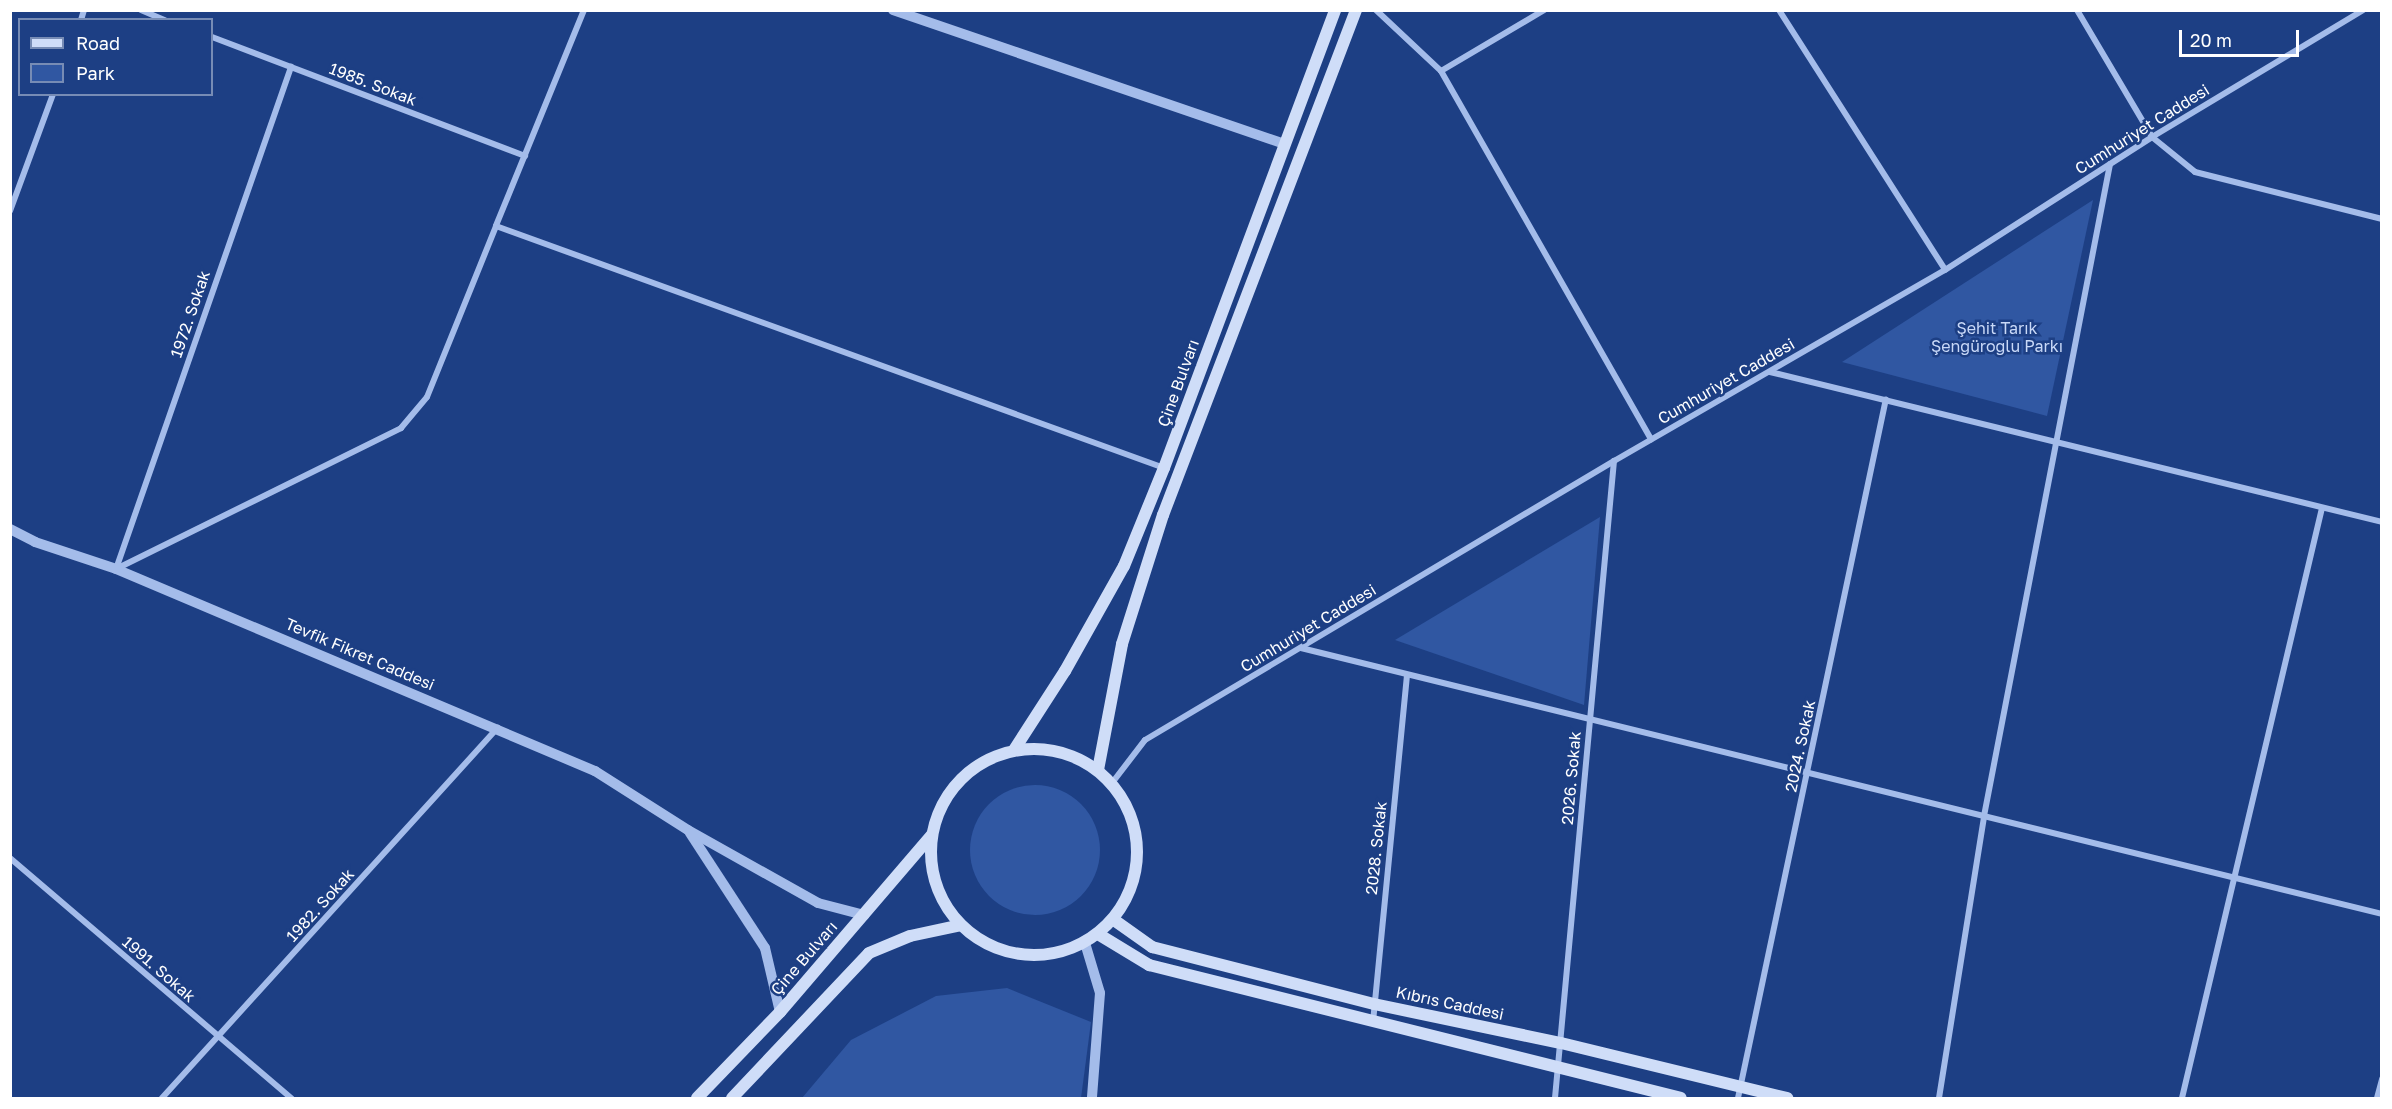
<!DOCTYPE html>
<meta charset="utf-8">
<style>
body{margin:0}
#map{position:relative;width:2392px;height:1109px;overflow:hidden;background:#1d3f84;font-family:"Golos Text",sans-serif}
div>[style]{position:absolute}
.green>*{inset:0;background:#3057a2}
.round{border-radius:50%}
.minor>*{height:6px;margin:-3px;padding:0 3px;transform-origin:3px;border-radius:3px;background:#a4bcea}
.tertiary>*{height:10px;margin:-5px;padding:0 5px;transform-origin:5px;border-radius:5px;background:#a4bcea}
.secondary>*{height:12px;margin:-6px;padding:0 6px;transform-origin:6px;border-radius:6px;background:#cfddf8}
.secondary>.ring{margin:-6px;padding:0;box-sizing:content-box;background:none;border:12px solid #cfddf8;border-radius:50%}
span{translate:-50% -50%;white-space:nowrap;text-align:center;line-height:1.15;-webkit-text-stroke:5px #1d3f84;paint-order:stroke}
.street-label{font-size:16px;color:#fff}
.park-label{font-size:16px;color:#c9d9f8}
.frame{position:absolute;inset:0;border:12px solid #fff;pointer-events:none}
.legend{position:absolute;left:18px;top:18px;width:195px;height:78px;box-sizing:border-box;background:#1d3f84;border:2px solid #778cb5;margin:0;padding:8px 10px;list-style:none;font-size:18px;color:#fff}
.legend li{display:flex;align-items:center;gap:12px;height:30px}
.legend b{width:30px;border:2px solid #778cb5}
.scale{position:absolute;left:2179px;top:30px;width:120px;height:27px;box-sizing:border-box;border:3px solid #fff;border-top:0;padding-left:8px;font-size:18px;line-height:21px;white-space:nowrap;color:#fff;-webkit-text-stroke:4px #1d3f84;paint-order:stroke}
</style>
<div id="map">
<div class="green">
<i style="clip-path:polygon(2093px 200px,2047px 416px,1842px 362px)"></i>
<i style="clip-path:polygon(1600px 517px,1584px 705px,1395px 640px)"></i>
<i class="round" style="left:970px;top:785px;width:130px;height:130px"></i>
<i style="clip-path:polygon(1007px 988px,1091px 1022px,1081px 1098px,802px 1098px,851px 1040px,936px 996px)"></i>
</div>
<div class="minor">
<i style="left:141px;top:10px;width:26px;rotate:23deg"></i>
<i style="left:584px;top:10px;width:233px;rotate:112.2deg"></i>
<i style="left:496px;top:226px;width:710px;rotate:19.91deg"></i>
<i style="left:1376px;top:10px;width:89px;rotate:43.2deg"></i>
<i style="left:1441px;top:71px;width:424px;rotate:60.3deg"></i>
<i style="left:1779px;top:10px;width:308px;rotate:57.4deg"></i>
<i style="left:2077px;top:10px;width:147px;rotate:59.4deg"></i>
<i style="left:2152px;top:137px;width:55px;rotate:39.1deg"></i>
<i style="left:2195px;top:172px;width:193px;rotate:14.1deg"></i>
<i style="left:81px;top:20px;width:10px;rotate:-73deg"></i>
<i style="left:212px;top:37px;width:335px;rotate:20.8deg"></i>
<i style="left:1441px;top:71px;width:120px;rotate:-30.6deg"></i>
<i style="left:10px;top:211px;width:125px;rotate:-69.8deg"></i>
<i style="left:1770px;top:372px;width:630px;rotate:13.77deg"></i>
<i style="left:116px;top:569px;width:318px;rotate:-26.3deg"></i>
<i style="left:401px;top:428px;width:40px;rotate:-50deg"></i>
<i style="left:427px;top:397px;width:184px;rotate:-68deg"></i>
<i style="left:116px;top:569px;width:532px;rotate:-70.78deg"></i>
<i style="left:1301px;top:648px;width:1113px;rotate:13.82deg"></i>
<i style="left:1112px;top:783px;width:54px;rotate:-52.5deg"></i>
<i style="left:1145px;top:740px;width:546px;rotate:-30.75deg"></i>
<i style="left:1614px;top:461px;width:382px;rotate:-30deg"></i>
<i style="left:1945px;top:270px;width:246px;rotate:-32.7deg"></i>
<i style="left:2152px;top:137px;width:246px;rotate:-31deg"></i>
<i style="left:10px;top:858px;width:370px;rotate:40.5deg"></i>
<i style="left:1373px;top:1022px;width:348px;rotate:-84.4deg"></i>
<i style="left:162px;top:1098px;width:500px;rotate:-47.8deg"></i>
<i style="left:1555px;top:1098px;width:640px;rotate:-84.71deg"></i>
<i style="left:1738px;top:1098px;width:714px;rotate:-78.05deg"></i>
<i style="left:1939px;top:1098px;width:286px;rotate:-80.9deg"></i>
<i style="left:1984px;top:816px;width:664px;rotate:-79.06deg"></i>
<i style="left:2182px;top:1098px;width:606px;rotate:-76.65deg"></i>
<i style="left:2377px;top:1098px;width:20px;rotate:-75deg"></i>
</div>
<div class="tertiary">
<i style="left:893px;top:10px;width:414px;rotate:18.9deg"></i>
<i style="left:10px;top:529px;width:28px;rotate:27deg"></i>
<i style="left:35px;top:542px;width:85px;rotate:18.4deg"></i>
<i style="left:116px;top:569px;width:520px;rotate:22.87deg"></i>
<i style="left:595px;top:771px;width:110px;rotate:32.4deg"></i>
<i style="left:688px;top:830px;width:149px;rotate:29.3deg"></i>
<i style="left:818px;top:903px;width:48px;rotate:14.6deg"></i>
<i style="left:690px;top:833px;width:137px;rotate:56.9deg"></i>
<i style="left:765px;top:948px;width:66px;rotate:76.8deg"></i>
<i style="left:1085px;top:943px;width:52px;rotate:73.3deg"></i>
<i style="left:1100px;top:993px;width:105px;rotate:94.4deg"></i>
</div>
<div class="secondary">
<i class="ring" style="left:931px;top:749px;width:194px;height:194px"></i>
<i style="left:1014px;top:750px;width:94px;rotate:-57.2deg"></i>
<i style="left:1065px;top:671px;width:120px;rotate:-60.7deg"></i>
<i style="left:1124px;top:566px;width:106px;rotate:-67.8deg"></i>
<i style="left:1164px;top:468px;width:489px;rotate:-69.5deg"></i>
<i style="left:1098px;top:770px;width:128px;rotate:-79.2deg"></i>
<i style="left:1122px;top:644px;width:135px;rotate:-72.4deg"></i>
<i style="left:1163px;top:515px;width:541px;rotate:-69.08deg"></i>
<i style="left:1114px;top:920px;width:47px;rotate:35.4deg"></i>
<i style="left:1152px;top:947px;width:229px;rotate:14.4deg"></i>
<i style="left:1374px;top:1004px;width:191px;rotate:11.8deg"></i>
<i style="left:1561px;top:1043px;width:233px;rotate:13.7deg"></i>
<i style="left:1098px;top:934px;width:60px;rotate:31.3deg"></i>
<i style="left:1149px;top:965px;width:548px;rotate:14.04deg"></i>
<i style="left:697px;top:1098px;width:120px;rotate:-46deg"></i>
<i style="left:780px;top:1012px;width:232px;rotate:-49.4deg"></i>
<i style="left:732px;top:1098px;width:199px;rotate:-46.6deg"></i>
<i style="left:869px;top:953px;width:44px;rotate:-22.5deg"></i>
<i style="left:910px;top:936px;width:52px;rotate:-12.2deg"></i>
</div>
<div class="street-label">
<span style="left:373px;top:84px;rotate:21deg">1985. Sokak</span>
<span style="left:2142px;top:129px;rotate:-32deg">Cumhuriyet Caddesi</span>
<span style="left:190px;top:314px;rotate:-71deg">1972. Sokak</span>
<span style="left:1726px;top:381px;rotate:-30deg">Cumhuriyet Caddesi</span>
<span style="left:1178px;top:383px;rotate:-70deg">Çine Bulvarı</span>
<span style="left:1308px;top:628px;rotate:-31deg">Cumhuriyet Caddesi</span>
<span style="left:360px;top:654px;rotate:23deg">Tevfik Fikret Caddesi</span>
<span style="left:1800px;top:746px;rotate:-78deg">2024. Sokak</span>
<span style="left:1571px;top:778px;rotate:-85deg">2026. Sokak</span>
<span style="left:1376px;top:848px;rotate:-84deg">2028. Sokak</span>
<span style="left:320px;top:905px;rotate:-48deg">1982. Sokak</span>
<span style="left:804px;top:958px;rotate:-49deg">Çine Bulvarı</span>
<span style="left:159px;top:969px;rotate:41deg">1991. Sokak</span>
<span style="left:1450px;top:1003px;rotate:12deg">Kıbrıs Caddesi</span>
</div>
<div class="park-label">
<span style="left:1997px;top:337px">Şehit Tarık<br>Şengüroğlu Parkı</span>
</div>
<div class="frame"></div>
<ul class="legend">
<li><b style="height:8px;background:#cfddf8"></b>Road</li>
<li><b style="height:16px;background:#3057a2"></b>Park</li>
</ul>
<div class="scale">20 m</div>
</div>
